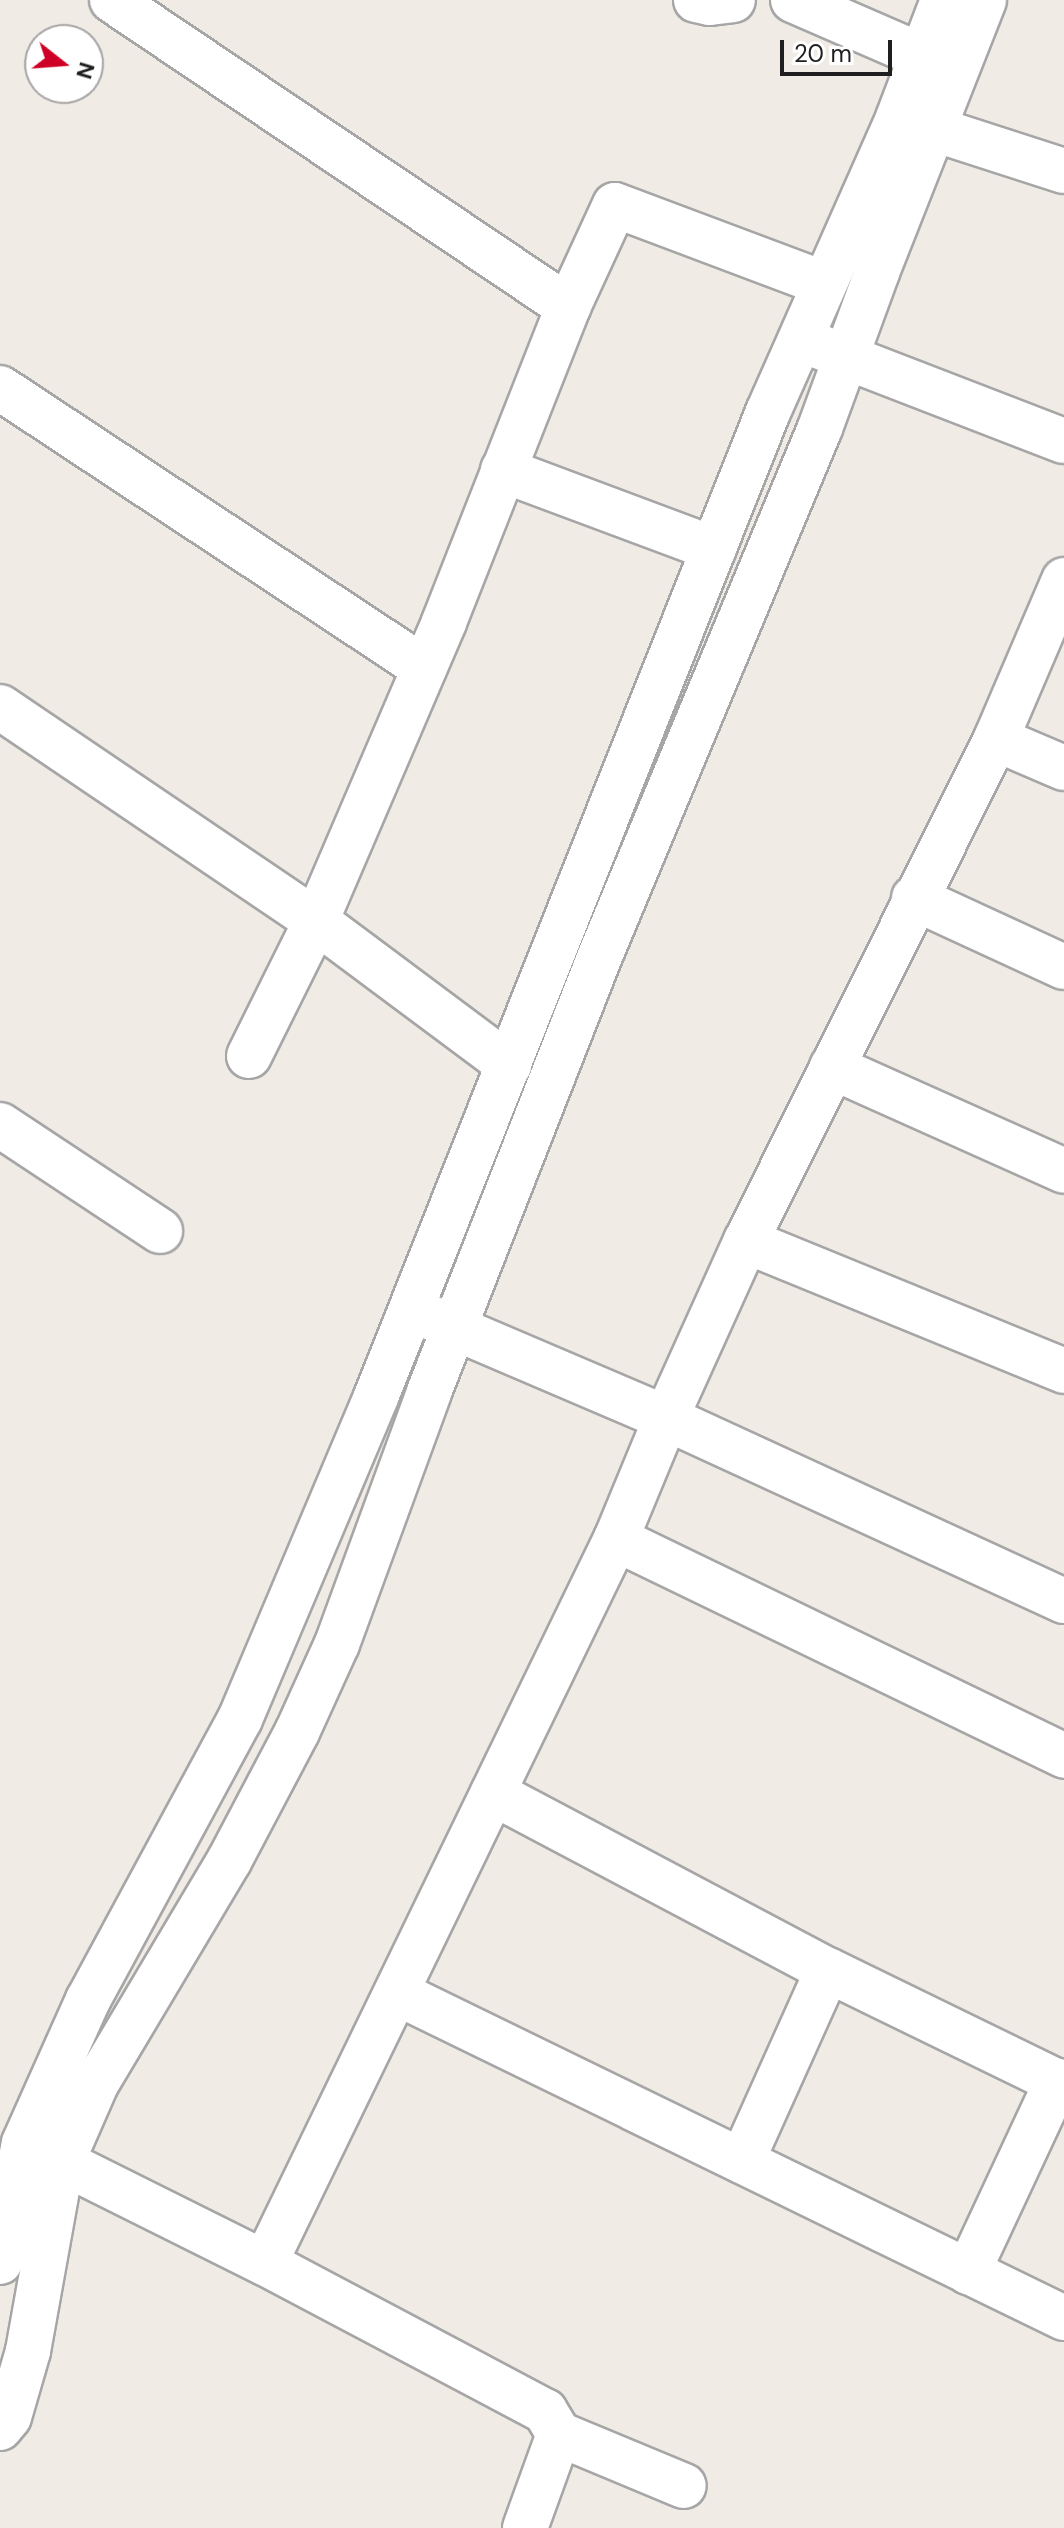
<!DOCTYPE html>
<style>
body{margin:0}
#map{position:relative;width:1064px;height:2528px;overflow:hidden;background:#f1ebe5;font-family:"DM Sans",sans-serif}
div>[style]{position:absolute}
.roads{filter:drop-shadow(2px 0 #a6a6a6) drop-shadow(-2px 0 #a6a6a6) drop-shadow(0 2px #a6a6a6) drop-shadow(0 -2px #a6a6a6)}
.street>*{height:44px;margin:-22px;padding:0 22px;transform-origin:22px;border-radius:22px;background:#fff}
span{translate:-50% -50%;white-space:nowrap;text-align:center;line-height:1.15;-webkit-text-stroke:8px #fff;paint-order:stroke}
.north{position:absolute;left:24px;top:24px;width:80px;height:80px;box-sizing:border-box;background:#fff;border:2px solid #a5a5a5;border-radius:50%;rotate:107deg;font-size:22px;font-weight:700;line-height:32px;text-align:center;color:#1f1f1f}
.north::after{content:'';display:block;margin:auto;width:28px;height:36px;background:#cf0025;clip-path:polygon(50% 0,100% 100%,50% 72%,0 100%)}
.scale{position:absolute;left:780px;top:40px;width:112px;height:36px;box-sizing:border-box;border:4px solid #1f1f1f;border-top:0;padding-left:10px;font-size:24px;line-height:28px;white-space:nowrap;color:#1f1f1f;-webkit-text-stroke:6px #fff;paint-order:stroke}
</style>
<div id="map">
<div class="roads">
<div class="street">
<i style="left:112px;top:0;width:550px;rotate:33.95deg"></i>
<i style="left:696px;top:0;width:14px;rotate:12deg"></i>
<i style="left:710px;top:3px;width:23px;rotate:-7deg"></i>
<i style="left:793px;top:0;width:143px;rotate:23.5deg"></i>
<i style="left:906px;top:120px;width:166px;rotate:17.9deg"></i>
<i style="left:820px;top:347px;width:261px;rotate:21.1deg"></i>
<i style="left:0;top:388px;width:508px;rotate:33.44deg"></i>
<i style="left:503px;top:470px;width:225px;rotate:20.5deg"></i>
<i style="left:0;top:707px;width:382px;rotate:34.1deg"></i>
<i style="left:316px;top:921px;width:241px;rotate:36.7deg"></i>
<i style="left:996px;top:739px;width:74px;rotate:23.1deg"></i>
<i style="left:914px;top:898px;width:165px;rotate:24.7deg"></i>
<i style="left:249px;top:1056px;width:151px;rotate:-63.6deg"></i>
<i style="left:316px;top:921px;width:325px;rotate:-66.8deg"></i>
<i style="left:444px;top:622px;width:339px;rotate:-68.5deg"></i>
<i style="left:568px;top:307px;width:112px;rotate:-65.3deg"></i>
<i style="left:615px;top:205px;width:222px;rotate:20.6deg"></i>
<i style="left:832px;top:1067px;width:254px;rotate:24.1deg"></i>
<i style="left:0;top:1125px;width:192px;rotate:33.5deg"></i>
<i style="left:746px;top:1241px;width:344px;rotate:22.2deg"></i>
<i style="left:427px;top:1316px;width:260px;rotate:23.1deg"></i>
<i style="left:666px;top:1418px;width:438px;rotate:24.7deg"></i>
<i style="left:616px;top:1539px;width:498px;rotate:25.8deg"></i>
<i style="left:493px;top:1793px;width:379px;rotate:27.9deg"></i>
<i style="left:828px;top:1970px;width:263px;rotate:26deg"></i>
<i style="left:397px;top:1993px;width:742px;rotate:25.98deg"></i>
<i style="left:36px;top:2149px;width:256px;rotate:26.5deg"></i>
<i style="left:265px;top:2263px;width:805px;rotate:-64.14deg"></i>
<i style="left:616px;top:1539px;width:131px;rotate:-67.5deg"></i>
<i style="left:666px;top:1418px;width:194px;rotate:-65.7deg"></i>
<i style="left:746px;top:1241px;width:561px;rotate:-63.53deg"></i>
<i style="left:996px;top:739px;width:173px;rotate:-66.8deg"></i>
<i style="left:742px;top:2161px;width:209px;rotate:-65.8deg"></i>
<i style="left:0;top:2262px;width:121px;rotate:-78.6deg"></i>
<i style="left:24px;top:2143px;width:157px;rotate:-65.9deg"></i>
<i style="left:88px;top:2000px;width:319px;rotate:-61.6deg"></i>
<i style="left:240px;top:1719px;width:350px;rotate:-67.1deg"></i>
<i style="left:376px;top:1397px;width:1060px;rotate:-68.3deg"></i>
<i style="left:768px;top:412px;width:321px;rotate:-66.1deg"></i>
<i style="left:898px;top:118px;width:126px;rotate:-69.1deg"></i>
<i style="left:265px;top:2263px;width:317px;rotate:27.9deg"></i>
<i style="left:545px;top:2411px;width:27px;rotate:59deg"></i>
<i style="left:559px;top:2434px;width:135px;rotate:22.6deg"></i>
<i style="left:968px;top:2272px;width:211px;rotate:-65deg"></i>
<i style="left:0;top:2428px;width:14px;rotate:-51deg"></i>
<i style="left:9px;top:2417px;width:69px;rotate:-73.9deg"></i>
<i style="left:28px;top:2351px;width:192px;rotate:-79.8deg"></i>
<i style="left:62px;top:2162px;width:85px;rotate:-66.4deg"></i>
<i style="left:96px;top:2084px;width:260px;rotate:-59.2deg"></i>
<i style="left:229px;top:1861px;width:146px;rotate:-62.2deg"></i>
<i style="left:297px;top:1732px;width:97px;rotate:-65.6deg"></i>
<i style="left:337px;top:1644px;width:268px;rotate:-69.9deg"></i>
<i style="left:429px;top:1392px;width:474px;rotate:-68.6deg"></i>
<i style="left:602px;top:951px;width:567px;rotate:-67.37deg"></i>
<i style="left:820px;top:428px;width:166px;rotate:-69.9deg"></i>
<i style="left:877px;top:272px;width:292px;rotate:-68.5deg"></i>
<i style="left:525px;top:2528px;width:100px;rotate:-70.1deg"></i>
</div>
</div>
<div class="north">N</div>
<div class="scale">20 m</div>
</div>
